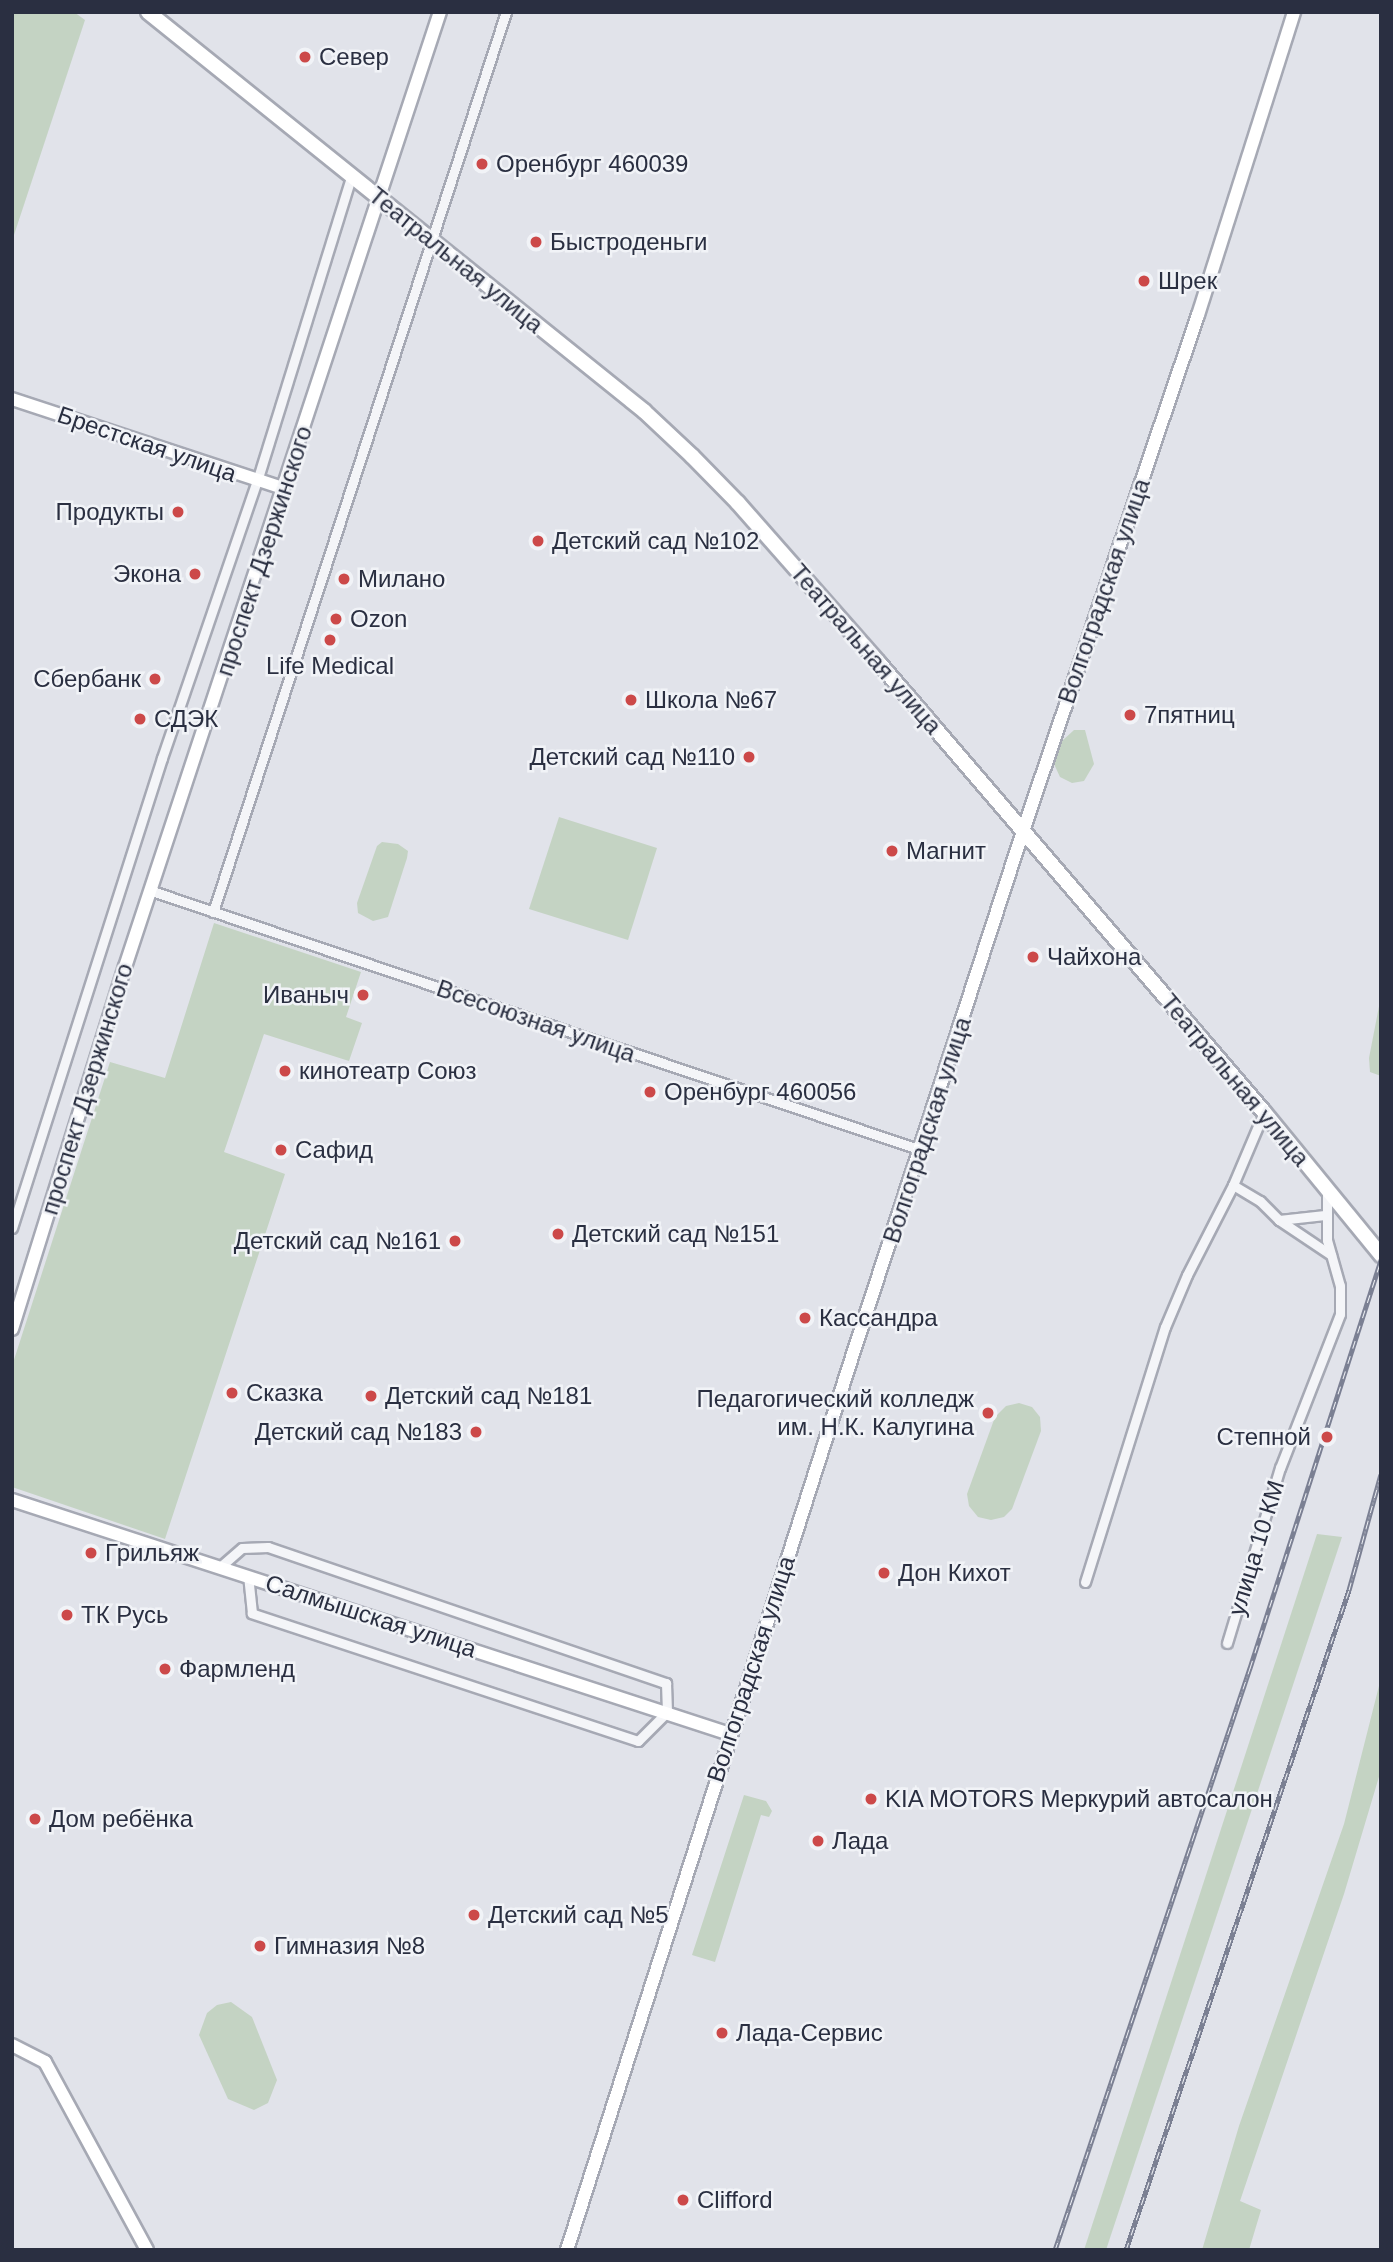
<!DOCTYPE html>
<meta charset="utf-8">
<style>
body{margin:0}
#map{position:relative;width:1393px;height:2262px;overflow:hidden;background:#e1e3ea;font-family:Helvetica,sans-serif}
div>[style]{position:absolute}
.green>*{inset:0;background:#c4d3c3}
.roads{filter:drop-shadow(2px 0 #a6a9b4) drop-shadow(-2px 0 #a6a9b4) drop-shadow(0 2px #a6a9b4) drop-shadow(0 -2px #a6a9b4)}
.street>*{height:9px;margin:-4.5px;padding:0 4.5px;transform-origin:4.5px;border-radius:4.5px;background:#f4f5f8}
.secondary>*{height:12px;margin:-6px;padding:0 6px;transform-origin:6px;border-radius:6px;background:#fff}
.primary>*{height:14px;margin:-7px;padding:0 7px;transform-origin:7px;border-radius:7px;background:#fff}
.rail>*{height:5px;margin-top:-2.5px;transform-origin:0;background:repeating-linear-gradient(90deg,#f1f3f7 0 8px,#7b8093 0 16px);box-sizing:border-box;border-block:2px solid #7b8093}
.dots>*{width:19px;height:19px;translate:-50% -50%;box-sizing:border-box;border:4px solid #f1f3f7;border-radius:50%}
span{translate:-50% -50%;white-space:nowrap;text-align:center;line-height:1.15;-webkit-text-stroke:5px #f1f3f7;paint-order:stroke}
.poi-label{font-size:24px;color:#2a2f41}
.left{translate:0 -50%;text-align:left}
.right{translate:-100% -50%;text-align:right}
.street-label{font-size:24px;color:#2a2f41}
.frame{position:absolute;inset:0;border:14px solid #2a2f41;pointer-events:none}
</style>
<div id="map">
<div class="green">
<i style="clip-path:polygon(12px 12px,74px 12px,85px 20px,12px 241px)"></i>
<i style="clip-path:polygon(1074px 730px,1085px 730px,1094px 764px,1084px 781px,1072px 783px,1060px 777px,1054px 764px,1062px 741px)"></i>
<i style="clip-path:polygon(559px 817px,657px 848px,628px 940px,529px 909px)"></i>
<i style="clip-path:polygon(382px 842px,398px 844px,408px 851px,407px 858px,388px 917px,373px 921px,358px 913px,357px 903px,377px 846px)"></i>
<i style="clip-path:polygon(214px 923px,361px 972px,346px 1017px,362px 1023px,349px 1061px,264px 1034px,224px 1152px,285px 1174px,165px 1539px,12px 1487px,12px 1366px,110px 1062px,165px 1078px)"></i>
<i style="clip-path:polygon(1381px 996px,1381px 1076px,1370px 1072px,1369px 1058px)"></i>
<i style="clip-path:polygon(1019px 1403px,1032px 1407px,1040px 1417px,1041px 1431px,1012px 1509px,1004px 1517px,991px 1520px,978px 1517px,969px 1506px,967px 1494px,995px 1417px,1006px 1406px)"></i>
<i style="clip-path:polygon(1317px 1534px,1342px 1537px,1106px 2250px,1084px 2250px)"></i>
<i style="clip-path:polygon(1381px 1678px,1381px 1770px,1344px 1894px,1240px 2201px,1261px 2210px,1249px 2250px,1202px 2250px,1239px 2126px,1344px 1824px)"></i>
<i style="clip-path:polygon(744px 1795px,766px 1801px,772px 1811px,769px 1817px,761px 1815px,715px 1962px,692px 1955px)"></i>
<i style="clip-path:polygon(231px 2002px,252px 2017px,277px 2080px,268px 2103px,254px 2110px,228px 2099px,199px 2035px,207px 2013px,217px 2005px)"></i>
</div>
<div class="roads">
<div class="street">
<i style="left:152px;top:891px;width:811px;rotate:18.61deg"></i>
<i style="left:213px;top:912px;width:946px;rotate:-71.97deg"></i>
<i style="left:1233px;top:1185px;width:31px;rotate:31deg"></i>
<i style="left:1260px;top:1201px;width:27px;rotate:45deg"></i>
<i style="left:1279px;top:1220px;width:63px;rotate:33.9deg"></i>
<i style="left:1279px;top:1220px;width:46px;rotate:-6.2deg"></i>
<i style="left:12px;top:1228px;width:493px;rotate:-72.3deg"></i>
<i style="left:162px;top:758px;width:293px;rotate:-71.1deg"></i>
<i style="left:257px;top:481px;width:318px;rotate:-72.8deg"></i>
<i style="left:220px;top:1567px;width:29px;rotate:-41deg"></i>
<i style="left:242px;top:1548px;width:26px;rotate:-2deg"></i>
<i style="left:268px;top:1547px;width:421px;rotate:18.9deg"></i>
<i style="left:666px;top:1683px;width:29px;rotate:88deg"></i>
<i style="left:667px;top:1712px;width:41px;rotate:135deg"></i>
<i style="left:638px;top:1741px;width:407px;rotate:-161.7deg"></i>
<i style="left:252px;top:1613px;width:37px;rotate:-96deg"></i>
<i style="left:1085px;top:1582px;width:267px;rotate:-72.6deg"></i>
<i style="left:1165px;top:1327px;width:56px;rotate:-67.1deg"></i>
<i style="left:1187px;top:1275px;width:101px;rotate:-62.9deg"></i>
<i style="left:1233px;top:1185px;width:79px;rotate:-67deg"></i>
<i style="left:1227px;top:1643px;width:183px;rotate:-73.2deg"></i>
<i style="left:1280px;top:1468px;width:165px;rotate:-68.7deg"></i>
<i style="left:1340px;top:1314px;width:28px;rotate:-90deg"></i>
<i style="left:1340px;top:1286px;width:48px;rotate:-105.8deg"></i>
<i style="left:1327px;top:1240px;width:50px;rotate:-90deg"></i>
</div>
<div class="secondary">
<i style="left:12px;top:399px;width:285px;rotate:18.2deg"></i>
<i style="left:12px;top:1329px;width:379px;rotate:-72.7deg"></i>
<i style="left:125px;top:967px;width:1006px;rotate:-71.75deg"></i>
<i style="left:12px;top:1500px;width:755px;rotate:18.05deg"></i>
<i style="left:12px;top:2045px;width:37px;rotate:27deg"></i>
<i style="left:45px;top:2062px;width:214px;rotate:61.5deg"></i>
<i style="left:567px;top:2250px;width:941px;rotate:-72.3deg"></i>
<i style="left:853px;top:1354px;width:550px;rotate:-71.99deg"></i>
<i style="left:1023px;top:831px;width:545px;rotate:-71.27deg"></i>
<i style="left:1198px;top:315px;width:318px;rotate:-72.4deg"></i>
</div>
<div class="primary">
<i style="left:148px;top:12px;width:637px;rotate:38.81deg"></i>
<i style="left:644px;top:411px;width:66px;rotate:43.2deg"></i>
<i style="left:692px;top:456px;width:66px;rotate:45.6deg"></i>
<i style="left:738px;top:503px;width:213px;rotate:48.6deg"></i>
<i style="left:879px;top:663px;width:591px;rotate:49.39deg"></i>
<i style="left:1264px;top:1112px;width:185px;rotate:50.7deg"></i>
</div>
</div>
<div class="rail">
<i style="left:1055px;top:2250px;width:614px;rotate:-71.48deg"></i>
<i style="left:1250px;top:1668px;width:429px;rotate:-72.2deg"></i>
<i style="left:1126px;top:2250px;width:697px;rotate:-71.33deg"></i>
<i style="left:1349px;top:1590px;width:120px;rotate:-74.6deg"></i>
</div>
<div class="dots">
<i style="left:305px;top:57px;background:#cc4949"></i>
<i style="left:482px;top:164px;background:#cc4949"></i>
<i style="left:536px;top:242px;background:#cc4949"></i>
<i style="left:1144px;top:281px;background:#cc4949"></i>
<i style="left:178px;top:512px;background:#cc4949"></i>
<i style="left:538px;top:541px;background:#cc4949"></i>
<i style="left:195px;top:574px;background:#cc4949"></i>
<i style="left:344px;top:579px;background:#cc4949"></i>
<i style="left:336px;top:619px;background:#cc4949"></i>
<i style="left:330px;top:640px;background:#cc4949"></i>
<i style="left:155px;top:679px;background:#cc4949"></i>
<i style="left:631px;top:700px;background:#cc4949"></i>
<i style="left:1130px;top:715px;background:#cc4949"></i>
<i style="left:140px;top:719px;background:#cc4949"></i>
<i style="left:749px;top:757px;background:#cc4949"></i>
<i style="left:892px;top:851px;background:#cc4949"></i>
<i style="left:1033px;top:957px;background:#cc4949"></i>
<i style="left:363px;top:995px;background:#cc4949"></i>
<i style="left:285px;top:1071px;background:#cc4949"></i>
<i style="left:650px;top:1092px;background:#cc4949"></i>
<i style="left:281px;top:1150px;background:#cc4949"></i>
<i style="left:558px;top:1234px;background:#cc4949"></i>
<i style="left:455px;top:1241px;background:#cc4949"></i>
<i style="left:805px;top:1318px;background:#cc4949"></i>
<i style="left:232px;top:1393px;background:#cc4949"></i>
<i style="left:371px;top:1396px;background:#cc4949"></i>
<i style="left:988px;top:1413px;background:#cc4949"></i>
<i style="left:476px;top:1432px;background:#cc4949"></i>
<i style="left:1327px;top:1437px;background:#cc4949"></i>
<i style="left:91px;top:1553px;background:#cc4949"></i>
<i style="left:884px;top:1573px;background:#cc4949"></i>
<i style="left:67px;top:1615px;background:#cc4949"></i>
<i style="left:165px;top:1669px;background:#cc4949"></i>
<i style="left:871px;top:1799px;background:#cc4949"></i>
<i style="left:35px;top:1819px;background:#cc4949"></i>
<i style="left:818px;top:1841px;background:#cc4949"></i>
<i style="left:474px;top:1915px;background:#cc4949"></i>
<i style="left:260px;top:1946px;background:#cc4949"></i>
<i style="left:722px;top:2033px;background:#cc4949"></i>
<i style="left:683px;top:2200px;background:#cc4949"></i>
</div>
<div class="poi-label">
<span class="left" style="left:319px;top:57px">Север</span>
<span class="left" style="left:496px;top:164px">Оренбург 460039</span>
<span class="left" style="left:550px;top:242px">Быстроденьги</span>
<span class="left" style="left:1158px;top:281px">Шрек</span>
<span class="right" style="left:164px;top:512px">Продукты</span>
<span class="left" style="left:552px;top:541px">Детский сад №102</span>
<span class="right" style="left:181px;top:574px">Экона</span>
<span class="left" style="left:358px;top:579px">Милано</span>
<span class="left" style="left:350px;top:619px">Ozon</span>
<span style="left:330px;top:666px">Life Medical</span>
<span class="right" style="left:141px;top:679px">Сбербанк</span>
<span class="left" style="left:645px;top:700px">Школа №67</span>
<span class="left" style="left:1144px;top:715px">7пятниц</span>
<span class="left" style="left:154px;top:719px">СДЭК</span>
<span class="right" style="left:735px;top:757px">Детский сад №110</span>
<span class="left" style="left:906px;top:851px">Магнит</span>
<span class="left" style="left:1047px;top:957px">Чайхона</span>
<span class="right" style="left:349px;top:995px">Иваныч</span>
<span class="left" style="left:299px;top:1071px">кинотеатр Союз</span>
<span class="left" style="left:664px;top:1092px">Оренбург 460056</span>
<span class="left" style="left:295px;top:1150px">Сафид</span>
<span class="left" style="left:572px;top:1234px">Детский сад №151</span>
<span class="right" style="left:441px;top:1241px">Детский сад №161</span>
<span class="left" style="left:819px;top:1318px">Кассандра</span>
<span class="left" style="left:246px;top:1393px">Сказка</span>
<span class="left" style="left:385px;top:1396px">Детский сад №181</span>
<span class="right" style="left:974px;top:1413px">Педагогический колледж<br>им. Н.К. Калугина</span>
<span class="right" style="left:462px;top:1432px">Детский сад №183</span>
<span class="right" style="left:1311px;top:1437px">Степной</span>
<span class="left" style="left:105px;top:1553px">Грильяж</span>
<span class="left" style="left:898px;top:1573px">Дон Кихот</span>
<span class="left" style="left:81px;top:1615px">ТК Русь</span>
<span class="left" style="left:179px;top:1669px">Фармленд</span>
<span class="left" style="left:885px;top:1799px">KIA MOTORS Меркурий автосалон</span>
<span class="left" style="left:49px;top:1819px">Дом ребёнка</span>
<span class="left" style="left:832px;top:1841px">Лада</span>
<span class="left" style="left:488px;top:1915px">Детский сад №5</span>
<span class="left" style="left:274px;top:1946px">Гимназия №8</span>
<span class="left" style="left:736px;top:2033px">Лада-Сервис</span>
<span class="left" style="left:697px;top:2200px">Clifford</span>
</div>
<div class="street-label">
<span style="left:456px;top:260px;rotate:39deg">Театральная улица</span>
<span style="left:147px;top:444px;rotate:19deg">Брестская улица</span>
<span style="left:264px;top:551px;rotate:-72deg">проспект Дзержинского</span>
<span style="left:1104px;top:591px;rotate:-71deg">Волгоградская улица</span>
<span style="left:866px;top:649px;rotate:49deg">Театральная улица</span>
<span style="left:536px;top:1021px;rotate:19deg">Всесоюзная улица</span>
<span style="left:1235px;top:1080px;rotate:50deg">Театральная улица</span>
<span style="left:87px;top:1089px;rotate:-73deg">проспект Дзержинского</span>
<span style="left:927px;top:1130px;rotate:-72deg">Волгоградская улица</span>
<span style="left:1256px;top:1548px;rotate:-73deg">улица 10 КМ</span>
<span style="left:371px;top:1616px;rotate:18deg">Салмышская улица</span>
<span style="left:751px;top:1669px;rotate:-72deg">Волгоградская улица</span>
</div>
<div class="frame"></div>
</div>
